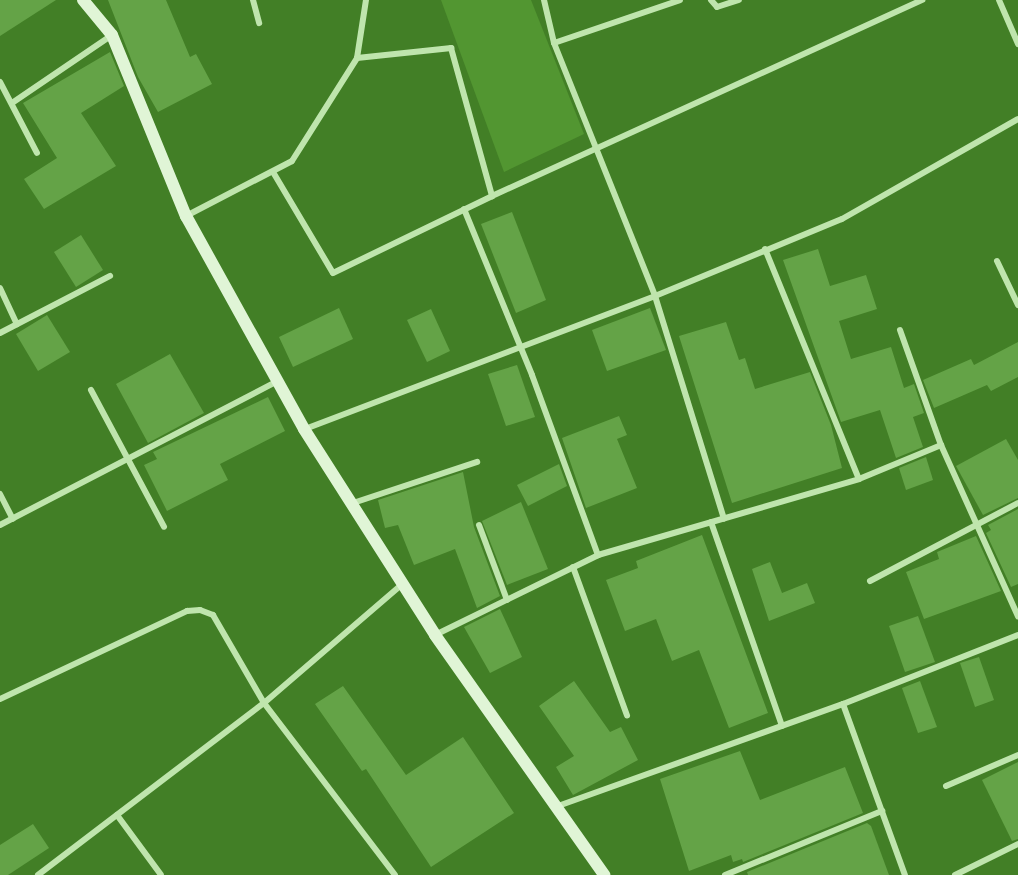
<!DOCTYPE html>
<style>
body{margin:0}
#map{position:relative;width:1018px;height:875px;overflow:hidden;background:#427f26;font-family:Arial,sans-serif}
div>[style]{position:absolute}
.green>*{inset:0;background:#529631}
.building>*{inset:0;background:#64a347}
.street>*{height:6px;margin:-3px;padding:0 3px;transform-origin:3px;border-radius:3px;background:#bfe5ad}
.secondary>*{height:12px;margin:-6px;padding:0 6px;transform-origin:6px;border-radius:6px;background:#e0f5d6}
span{translate:-50% -50%;white-space:nowrap;text-align:center;line-height:1.15;-webkit-text-stroke:4.5px #427f26;paint-order:stroke}
</style>
<div id="map">
<div class="green">
<i style="clip-path:polygon(441px 0,531px 0,584px 134px,504px 172px)"></i>
</div>
<div class="building">
<i style="clip-path:polygon(0 0,56px 0,0 36px)"></i>
<i style="clip-path:polygon(108px 0,166px 0,190px 57px,196px 54px,212px 84px,158px 112px,138px 77px)"></i>
<i style="clip-path:polygon(110px 52px,124px 86px,81px 113px,116px 166px,44px 209px,24px 179px,57px 158px,23px 103px)"></i>
<i style="clip-path:polygon(512px 212px,546px 300px,516px 313px,481px 224px)"></i>
<i style="clip-path:polygon(81px 235px,103px 270px,76px 287px,54px 252px)"></i>
<i style="clip-path:polygon(818px 249px,830px 286px,866px 275px,877px 309px,839px 321px,851px 359px,891px 347px,904px 388px,914px 384px,924px 413px,913px 417px,923px 447px,896px 458px,880px 410px,841px 422px,783px 260px)"></i>
<i style="clip-path:polygon(339px 308px,353px 339px,293px 367px,279px 337px)"></i>
<i style="clip-path:polygon(650px 308px,666px 350px,607px 371px,592px 330px)"></i>
<i style="clip-path:polygon(431px 309px,450px 351px,427px 362px,407px 320px)"></i>
<i style="clip-path:polygon(47px 315px,70px 352px,38px 371px,16px 334px)"></i>
<i style="clip-path:polygon(726px 322px,739px 360px,745px 358px,755px 389px,810px 372px,831px 425px,842px 468px,732px 503px,679px 336px)"></i>
<i style="clip-path:polygon(1018px 342px,1018px 377px,991px 391px,987px 385px,934px 408px,923px 380px,971px 359px,974px 365px)"></i>
<i style="clip-path:polygon(170px 354px,204px 413px,148px 443px,116px 384px)"></i>
<i style="clip-path:polygon(517px 365px,535px 417px,506px 426px,488px 374px)"></i>
<i style="clip-path:polygon(268px 397px,285px 431px,220px 464px,228px 480px,167px 511px,144px 465px,157px 459px,153px 452px)"></i>
<i style="clip-path:polygon(619px 416px,627px 435px,617px 439px,637px 488px,586px 508px,562px 438px)"></i>
<i style="clip-path:polygon(1006px 439px,1018px 460px,1018px 498px,983px 515px,956px 466px)"></i>
<i style="clip-path:polygon(926px 457px,933px 480px,906px 490px,899px 468px)"></i>
<i style="clip-path:polygon(559px 464px,567px 486px,528px 506px,517px 485px)"></i>
<i style="clip-path:polygon(463px 472px,474px 527px,500px 596px,477px 608px,455px 549px,414px 565px,398px 525px,385px 528px,378px 500px)"></i>
<i style="clip-path:polygon(521px 502px,548px 569px,507px 585px,482px 521px)"></i>
<i style="clip-path:polygon(1018px 509px,1018px 584px,1011px 587px,986px 533px,991px 530px,988px 525px)"></i>
<i style="clip-path:polygon(702px 535px,768px 713px,729px 728px,699px 650px,672px 661px,656px 619px,625px 631px,606px 580px,638px 568px,636px 561px)"></i>
<i style="clip-path:polygon(976px 536px,1001px 591px,924px 619px,906px 572px,939px 559px,937px 552px)"></i>
<i style="clip-path:polygon(770px 562px,782px 593px,807px 583px,815px 603px,769px 621px,752px 569px)"></i>
<i style="clip-path:polygon(500px 609px,522px 657px,490px 673px,464px 627px)"></i>
<i style="clip-path:polygon(918px 616px,935px 662px,905px 672px,889px 626px)"></i>
<i style="clip-path:polygon(979px 657px,994px 700px,975px 707px,960px 663px)"></i>
<i style="clip-path:polygon(574px 681px,610px 732px,621px 727px,638px 760px,573px 795px,556px 767px,574px 756px,539px 706px)"></i>
<i style="clip-path:polygon(920px 681px,937px 727px,918px 733px,902px 688px)"></i>
<i style="clip-path:polygon(343px 686px,406px 775px,463px 737px,514px 813px,431px 867px,366px 769px,362px 771px,315px 704px)"></i>
<i style="clip-path:polygon(740px 751px,760px 800px,845px 767px,863px 813px,743px 862px,742px 859px,733px 862px,731px 855px,689px 871px,660px 779px)"></i>
<i style="clip-path:polygon(1018px 762px,1018px 839px,1012px 841px,982px 780px)"></i>
<i style="clip-path:polygon(867px 823px,871px 826px,889px 875px,748px 875px,747px 872px)"></i>
<i style="clip-path:polygon(33px 824px,49px 848px,8px 875px,0 875px,0 845px)"></i>
</div>
<div class="street">
<i style="left:253px;top:0;width:24px;rotate:75deg"></i>
<i style="left:544px;top:0;width:44px;rotate:76.9deg"></i>
<i style="left:554px;top:43px;width:272px;rotate:68.2deg"></i>
<i style="left:655px;top:296px;width:233px;rotate:72.8deg"></i>
<i style="left:711px;top:0;width:9px;rotate:49deg"></i>
<i style="left:717px;top:7px;width:23px;rotate:-18deg"></i>
<i style="left:999px;top:0;width:48px;rotate:66.6deg"></i>
<i style="left:554px;top:43px;width:133px;rotate:-18.8deg"></i>
<i style="left:357px;top:58px;width:95px;rotate:-6.1deg"></i>
<i style="left:451px;top:48px;width:154px;rotate:74.5deg"></i>
<i style="left:0;top:82px;width:80px;rotate:62.5deg"></i>
<i style="left:12px;top:103px;width:121px;rotate:-34.2deg"></i>
<i style="left:273px;top:172px;width:117px;rotate:59.3deg"></i>
<i style="left:333px;top:273px;width:177px;rotate:-25.8deg"></i>
<i style="left:492px;top:196px;width:473px;rotate:-24.5deg"></i>
<i style="left:464px;top:209px;width:179px;rotate:67.7deg"></i>
<i style="left:532px;top:375px;width:192px;rotate:69.9deg"></i>
<i style="left:598px;top:555px;width:272px;rotate:-16.2deg"></i>
<i style="left:859px;top:479px;width:89px;rotate:-22.5deg"></i>
<i style="left:186px;top:216px;width:119px;rotate:-27.4deg"></i>
<i style="left:292px;top:161px;width:122px;rotate:-57.7deg"></i>
<i style="left:357px;top:58px;width:59px;rotate:-81.2deg"></i>
<i style="left:765px;top:249px;width:248px;rotate:67.8deg"></i>
<i style="left:997px;top:261px;width:49px;rotate:64.5deg"></i>
<i style="left:0;top:288px;width:40px;rotate:65deg"></i>
<i style="left:900px;top:330px;width:122px;rotate:70.4deg"></i>
<i style="left:941px;top:445px;width:188px;rotate:65.8deg"></i>
<i style="left:0;top:333px;width:124px;rotate:-27.4deg"></i>
<i style="left:91px;top:390px;width:155px;rotate:61.9deg"></i>
<i style="left:305px;top:429px;width:374px;rotate:-20.8deg"></i>
<i style="left:655px;top:296px;width:202px;rotate:-22.4deg"></i>
<i style="left:842px;top:219px;width:202px;rotate:-29.6deg"></i>
<i style="left:0;top:494px;width:28px;rotate:63deg"></i>
<i style="left:350px;top:504px;width:134px;rotate:-18.3deg"></i>
<i style="left:711px;top:522px;width:216px;rotate:70.8deg"></i>
<i style="left:0;top:525px;width:313px;rotate:-27.4deg"></i>
<i style="left:479px;top:525px;width:80px;rotate:69.5deg"></i>
<i style="left:573px;top:567px;width:158px;rotate:70deg"></i>
<i style="left:870px;top:581px;width:167px;rotate:-27.8deg"></i>
<i style="left:435px;top:635px;width:182px;rotate:-26.1deg"></i>
<i style="left:0;top:699px;width:207px;rotate:-25.2deg"></i>
<i style="left:187px;top:611px;width:13px;rotate:-4deg"></i>
<i style="left:200px;top:610px;width:14px;rotate:21deg"></i>
<i style="left:213px;top:615px;width:102px;rotate:59.9deg"></i>
<i style="left:264px;top:703px;width:216px;rotate:52.7deg"></i>
<i style="left:843px;top:704px;width:182px;rotate:70.1deg"></i>
<i style="left:946px;top:786px;width:78px;rotate:-23.3deg"></i>
<i style="left:558px;top:806px;width:303px;rotate:-19.7deg"></i>
<i style="left:843px;top:704px;width:188px;rotate:-21.5deg"></i>
<i style="left:117px;top:815px;width:74px;rotate:53.7deg"></i>
<i style="left:38px;top:875px;width:284px;rotate:-37.3deg"></i>
<i style="left:264px;top:703px;width:181px;rotate:-40.7deg"></i>
<i style="left:725px;top:875px;width:170px;rotate:-22.2deg"></i>
<i style="left:955px;top:875px;width:70px;rotate:-26.2deg"></i>
</div>
<div class="secondary">
<i style="left:83px;top:0;width:45px;rotate:50.4deg"></i>
<i style="left:112px;top:35px;width:196px;rotate:67.8deg"></i>
<i style="left:186px;top:216px;width:244px;rotate:61deg"></i>
<i style="left:304px;top:429px;width:244px;rotate:57.5deg"></i>
<i style="left:435px;top:635px;width:294px;rotate:54.8deg"></i>
</div>
</div>
